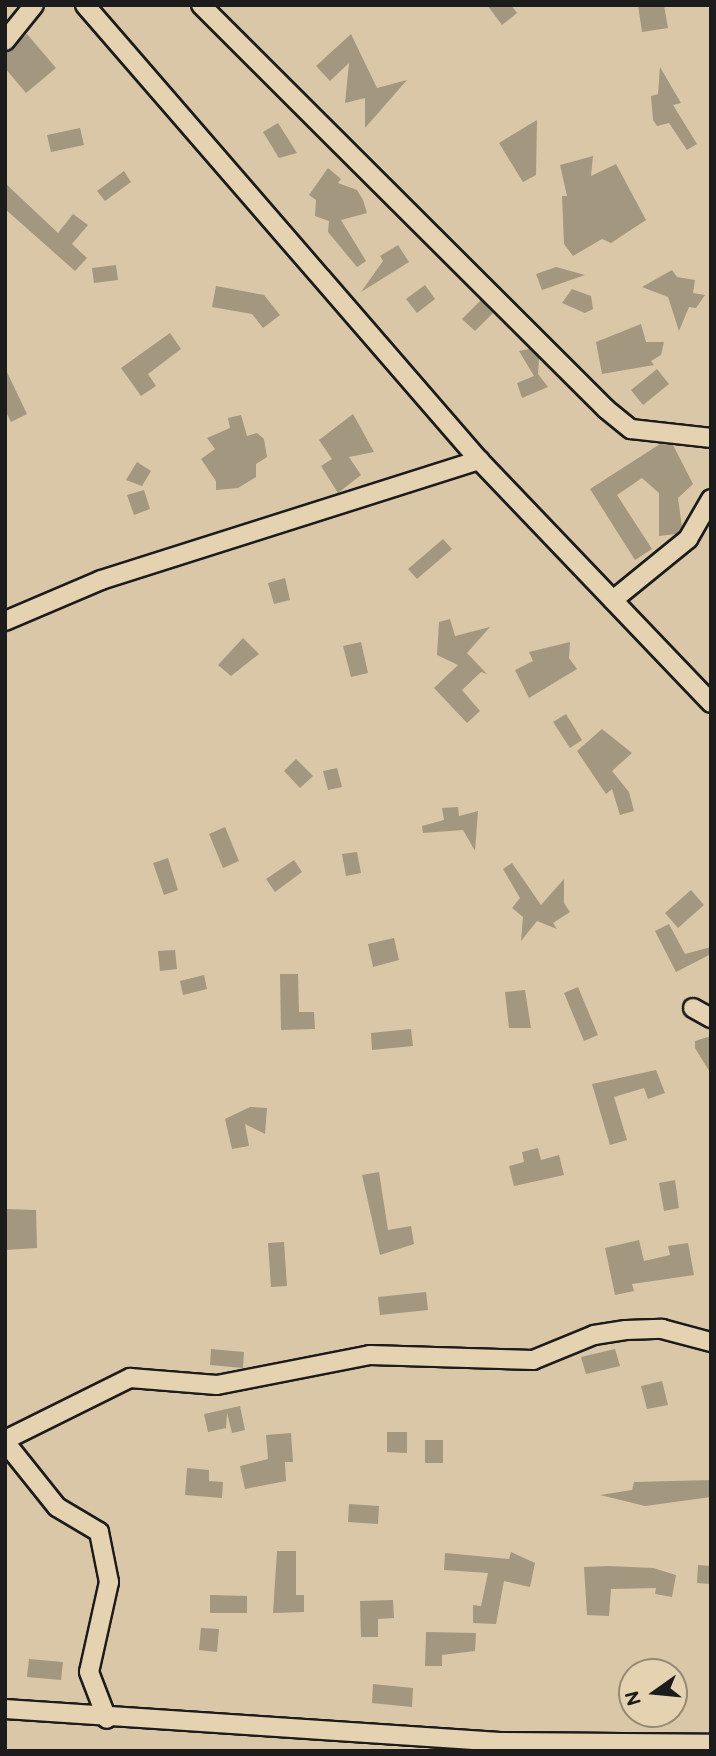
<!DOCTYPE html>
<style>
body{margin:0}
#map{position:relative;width:716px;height:1756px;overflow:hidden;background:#d9c7a7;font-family:"Balsamiq Sans",sans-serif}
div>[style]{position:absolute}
.building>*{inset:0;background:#a49780}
.roads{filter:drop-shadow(2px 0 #1c1c1c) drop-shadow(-2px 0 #1c1c1c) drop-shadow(0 2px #1c1c1c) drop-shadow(0 -2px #1c1c1c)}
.minor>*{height:18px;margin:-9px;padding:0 9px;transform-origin:9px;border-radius:9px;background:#e5d2b0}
span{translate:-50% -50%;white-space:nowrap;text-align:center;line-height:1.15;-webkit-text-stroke:7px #e5d2b0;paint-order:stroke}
.frame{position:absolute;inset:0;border:7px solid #1c1c1c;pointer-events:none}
.north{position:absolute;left:618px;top:1658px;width:70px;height:70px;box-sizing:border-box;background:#e5d2b0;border:2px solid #958975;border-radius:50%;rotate:255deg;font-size:19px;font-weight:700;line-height:28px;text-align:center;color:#1c1c1c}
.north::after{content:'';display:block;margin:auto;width:24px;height:32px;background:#1c1c1c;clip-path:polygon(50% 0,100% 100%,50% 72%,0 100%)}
</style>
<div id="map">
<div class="building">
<i style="clip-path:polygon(487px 5px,511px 5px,517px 13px,502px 25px)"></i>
<i style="clip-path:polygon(638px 5px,664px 5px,668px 28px,642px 32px)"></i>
<i style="clip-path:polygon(27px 34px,56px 68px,26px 93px,5px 68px,5px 53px)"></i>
<i style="clip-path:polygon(351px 34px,377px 88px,407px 80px,365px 128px,365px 98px,345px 103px,349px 63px,330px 81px,316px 66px)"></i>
<i style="clip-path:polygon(660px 67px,681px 103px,673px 105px,697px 144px,687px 150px,669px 123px,657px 126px,653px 120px,651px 96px,658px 94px)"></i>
<i style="clip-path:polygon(537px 120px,536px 175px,523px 182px,499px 143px)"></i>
<i style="clip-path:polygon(278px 123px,297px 153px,279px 158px,263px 132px)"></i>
<i style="clip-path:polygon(80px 128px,84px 145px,51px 152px,47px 135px)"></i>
<i style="clip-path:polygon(593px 156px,591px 176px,616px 164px,646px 220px,611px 243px,602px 239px,573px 256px,564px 244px,562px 196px,567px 196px,560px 165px)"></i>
<i style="clip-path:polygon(328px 168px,341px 179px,338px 183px,357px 190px,363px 200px,367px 213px,341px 220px,366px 261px,357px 267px,328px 232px,329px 221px,315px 216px,316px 200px,309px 195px)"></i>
<i style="clip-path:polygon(124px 171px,131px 182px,105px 201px,97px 191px)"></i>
<i style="clip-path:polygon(5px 183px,58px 233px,73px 214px,88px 225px,72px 244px,87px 258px,75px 271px,5px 209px)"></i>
<i style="clip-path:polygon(398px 245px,409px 262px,361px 292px,383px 261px,380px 256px)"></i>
<i style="clip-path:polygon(116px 265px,118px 280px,94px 283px,92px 268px)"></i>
<i style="clip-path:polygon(556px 267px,585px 275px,542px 290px,536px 274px)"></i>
<i style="clip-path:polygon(672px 270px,677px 277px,695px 280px,693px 293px,705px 295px,696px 308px,689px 307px,679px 331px,668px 297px,642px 287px)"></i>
<i style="clip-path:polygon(425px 285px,435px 299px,417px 313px,406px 299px)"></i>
<i style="clip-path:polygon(216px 286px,264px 295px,280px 315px,263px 328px,252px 314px,212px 307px)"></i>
<i style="clip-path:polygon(572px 289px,591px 296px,593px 309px,585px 313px,562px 303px)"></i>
<i style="clip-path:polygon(481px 300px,493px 313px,475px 331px,462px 319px)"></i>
<i style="clip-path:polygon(641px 324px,646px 342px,664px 342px,661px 355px,651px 361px,654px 365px,602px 374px,596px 342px)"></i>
<i style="clip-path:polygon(170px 333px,181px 349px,148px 374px,156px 386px,141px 396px,121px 368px)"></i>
<i style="clip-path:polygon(529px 349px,539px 358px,538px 374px,548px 387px,522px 398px,517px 383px,534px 376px,519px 351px)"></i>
<i style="clip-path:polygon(5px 368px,27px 414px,11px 422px,5px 410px)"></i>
<i style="clip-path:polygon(657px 369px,669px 384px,643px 405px,631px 390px)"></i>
<i style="clip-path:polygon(353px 414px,374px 452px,349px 457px,361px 475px,338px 493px,321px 466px,332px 459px,319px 440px)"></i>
<i style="clip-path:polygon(241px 415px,247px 436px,257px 433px,264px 439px,267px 457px,256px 464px,256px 477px,238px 488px,216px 490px,216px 481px,201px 459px,215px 449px,207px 438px,230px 428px,228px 418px)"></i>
<i style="clip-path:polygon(660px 444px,673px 445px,693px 484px,678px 498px,682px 527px,676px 534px,659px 536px,659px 493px,642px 478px,617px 495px,652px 549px,635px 560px,590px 489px)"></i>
<i style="clip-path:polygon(137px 462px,151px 471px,142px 486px,126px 480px)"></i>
<i style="clip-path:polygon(144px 490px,150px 509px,134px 515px,127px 495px)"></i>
<i style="clip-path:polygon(443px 539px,452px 549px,417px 579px,408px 569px)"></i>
<i style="clip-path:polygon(285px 578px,290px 600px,274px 604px,268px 583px)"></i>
<i style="clip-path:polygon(450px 619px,455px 636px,490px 627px,467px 653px,487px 674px,481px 672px,462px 690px,480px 711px,467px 723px,434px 688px,458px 665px,437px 655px,439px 622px)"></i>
<i style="clip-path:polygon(243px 638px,259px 654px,231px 676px,218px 665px)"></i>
<i style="clip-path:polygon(361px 642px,368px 673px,351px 677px,343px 646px)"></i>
<i style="clip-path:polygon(570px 642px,569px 658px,577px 669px,529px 698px,515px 670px,533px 661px,529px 652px)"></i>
<i style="clip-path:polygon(566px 714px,582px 740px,570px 748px,553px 722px)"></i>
<i style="clip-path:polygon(602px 729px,632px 753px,612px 771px,629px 792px,634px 811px,620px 815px,612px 789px,606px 794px,577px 751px)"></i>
<i style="clip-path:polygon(296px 759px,313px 776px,300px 788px,284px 771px)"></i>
<i style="clip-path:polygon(337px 768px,342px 787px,328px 790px,323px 771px)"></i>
<i style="clip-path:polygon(458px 807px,459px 816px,478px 811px,475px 851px,463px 830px,423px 833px,422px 826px,444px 820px,442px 808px)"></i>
<i style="clip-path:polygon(225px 827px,239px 861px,223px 868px,209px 834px)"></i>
<i style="clip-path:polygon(357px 852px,361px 873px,346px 876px,342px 854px)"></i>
<i style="clip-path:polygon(168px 858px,178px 890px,164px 895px,153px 863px)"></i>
<i style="clip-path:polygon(294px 860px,302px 872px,275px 892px,266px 879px)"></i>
<i style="clip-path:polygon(512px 863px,541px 905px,564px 879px,564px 903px,570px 912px,553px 923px,557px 929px,537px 921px,521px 941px,523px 917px,512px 908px,520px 898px,503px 869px)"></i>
<i style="clip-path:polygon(691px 890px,704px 905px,678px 928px,665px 913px)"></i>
<i style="clip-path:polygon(669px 924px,685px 954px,711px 947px,711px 954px,676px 972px,655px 931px)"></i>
<i style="clip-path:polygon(394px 938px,399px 960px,373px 967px,368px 944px)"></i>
<i style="clip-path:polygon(175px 950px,177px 969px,160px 971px,158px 951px)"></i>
<i style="clip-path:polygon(280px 974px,298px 974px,299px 1012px,314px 1012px,315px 1029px,281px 1030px)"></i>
<i style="clip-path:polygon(204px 975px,207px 989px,183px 995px,180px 981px)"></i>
<i style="clip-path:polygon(578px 987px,598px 1035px,584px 1041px,564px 993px)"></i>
<i style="clip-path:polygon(525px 990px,531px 1028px,509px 1028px,505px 992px)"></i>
<i style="clip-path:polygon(411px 1029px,413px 1046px,372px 1050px,371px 1033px)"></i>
<i style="clip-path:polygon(711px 1036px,711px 1074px,695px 1048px,695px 1041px)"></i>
<i style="clip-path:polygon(656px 1070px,665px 1093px,648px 1099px,644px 1088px,614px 1097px,627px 1140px,610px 1145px,592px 1084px)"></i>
<i style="clip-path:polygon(250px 1107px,267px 1108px,265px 1134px,245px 1124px,249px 1146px,232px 1149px,225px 1119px)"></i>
<i style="clip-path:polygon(538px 1148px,541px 1160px,559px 1155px,564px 1175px,514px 1186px,509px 1166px,524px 1162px,522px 1152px)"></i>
<i style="clip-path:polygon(379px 1172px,388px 1230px,411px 1226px,414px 1244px,380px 1255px,362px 1175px)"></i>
<i style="clip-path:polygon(675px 1180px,679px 1208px,664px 1211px,659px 1183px)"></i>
<i style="clip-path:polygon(5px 1209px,36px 1210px,37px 1248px,5px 1250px)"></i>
<i style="clip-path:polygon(639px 1240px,644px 1261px,670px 1255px,668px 1246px,688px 1243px,694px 1275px,632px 1284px,634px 1291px,615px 1295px,605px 1248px)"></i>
<i style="clip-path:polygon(284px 1242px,287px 1286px,271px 1287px,268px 1243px)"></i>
<i style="clip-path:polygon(426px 1292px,428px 1310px,380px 1315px,378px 1297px)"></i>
<i style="clip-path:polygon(211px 1349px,244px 1352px,243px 1368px,210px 1365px)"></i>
<i style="clip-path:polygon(615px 1349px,620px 1366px,586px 1374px,581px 1357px)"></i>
<i style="clip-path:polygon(662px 1381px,668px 1405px,647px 1409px,641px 1386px)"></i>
<i style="clip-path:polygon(240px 1406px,245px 1430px,232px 1433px,227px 1413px,226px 1428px,208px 1432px,204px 1414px)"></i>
<i style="clip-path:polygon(387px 1432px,407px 1432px,407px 1453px,387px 1452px)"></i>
<i style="clip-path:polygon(291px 1433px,293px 1462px,285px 1462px,286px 1481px,245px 1489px,240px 1466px,268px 1459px,266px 1435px)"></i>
<i style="clip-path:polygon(425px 1440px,443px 1440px,443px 1463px,425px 1463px)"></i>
<i style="clip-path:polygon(187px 1468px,209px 1470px,209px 1481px,223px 1482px,222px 1498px,185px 1495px)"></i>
<i style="clip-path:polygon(711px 1480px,711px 1497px,645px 1506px,600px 1495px,632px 1490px,634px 1482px)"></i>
<i style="clip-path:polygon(349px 1504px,379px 1506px,378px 1524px,348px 1522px)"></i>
<i style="clip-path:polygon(277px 1551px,296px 1551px,296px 1595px,304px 1595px,304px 1612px,273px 1613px)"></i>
<i style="clip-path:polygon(511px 1552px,535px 1563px,530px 1587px,504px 1581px,496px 1624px,473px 1623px,473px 1605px,481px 1606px,488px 1573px,444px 1570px,445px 1553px,509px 1559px)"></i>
<i style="clip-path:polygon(698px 1565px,711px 1566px,711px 1584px,697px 1583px)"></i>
<i style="clip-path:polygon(609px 1566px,653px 1568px,676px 1575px,672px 1597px,655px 1594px,656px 1588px,611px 1589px,609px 1616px,587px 1615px,584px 1567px)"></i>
<i style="clip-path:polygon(210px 1595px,247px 1596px,247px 1613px,210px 1613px)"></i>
<i style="clip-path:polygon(393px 1600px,394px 1618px,378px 1619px,378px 1637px,361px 1637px,360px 1601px)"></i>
<i style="clip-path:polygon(201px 1628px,219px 1629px,217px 1652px,199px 1650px)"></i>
<i style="clip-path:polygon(426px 1632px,476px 1633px,475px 1651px,442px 1655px,442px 1666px,425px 1666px)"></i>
<i style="clip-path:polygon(29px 1659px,63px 1662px,61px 1680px,27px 1677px)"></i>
<i style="clip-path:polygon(373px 1684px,413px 1688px,412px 1707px,372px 1703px)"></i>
</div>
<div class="roads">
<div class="minor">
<i style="left:85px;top:5px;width:602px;rotate:49.11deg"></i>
<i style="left:479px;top:460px;width:336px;rotate:46.3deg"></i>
<i style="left:201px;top:5px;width:572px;rotate:44.93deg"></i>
<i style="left:606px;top:409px;width:32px;rotate:39deg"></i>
<i style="left:631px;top:429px;width:81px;rotate:6.4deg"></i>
<i style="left:5px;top:41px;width:46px;rotate:-51.1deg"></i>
<i style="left:613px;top:600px;width:97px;rotate:-39.1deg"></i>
<i style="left:688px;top:539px;width:46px;rotate:-60.1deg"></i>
<i style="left:5px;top:621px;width:104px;rotate:-23.1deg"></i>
<i style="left:101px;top:580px;width:397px;rotate:-17.6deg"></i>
<i style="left:693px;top:1008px;width:21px;rotate:29deg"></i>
<i style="left:5px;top:1440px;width:140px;rotate:-26.4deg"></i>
<i style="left:130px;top:1378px;width:87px;rotate:4.6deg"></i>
<i style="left:217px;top:1385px;width:156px;rotate:-11.1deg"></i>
<i style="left:370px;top:1355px;width:163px;rotate:1.8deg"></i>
<i style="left:533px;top:1360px;width:66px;rotate:-22.3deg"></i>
<i style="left:594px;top:1335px;width:32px;rotate:-9deg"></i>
<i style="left:626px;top:1330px;width:36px;rotate:-2deg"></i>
<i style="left:662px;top:1329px;width:51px;rotate:14.9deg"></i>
<i style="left:5px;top:1442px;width:83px;rotate:51.3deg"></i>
<i style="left:57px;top:1507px;width:49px;rotate:30.8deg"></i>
<i style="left:99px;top:1532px;width:51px;rotate:78.7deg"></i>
<i style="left:109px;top:1582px;width:92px;rotate:102.5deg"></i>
<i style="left:89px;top:1672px;width:50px;rotate:69deg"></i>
<i style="left:5px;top:1709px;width:496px;rotate:3.8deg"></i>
<i style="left:500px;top:1742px;width:211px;rotate:0.5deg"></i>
</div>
</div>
<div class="frame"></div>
<div class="north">N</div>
</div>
